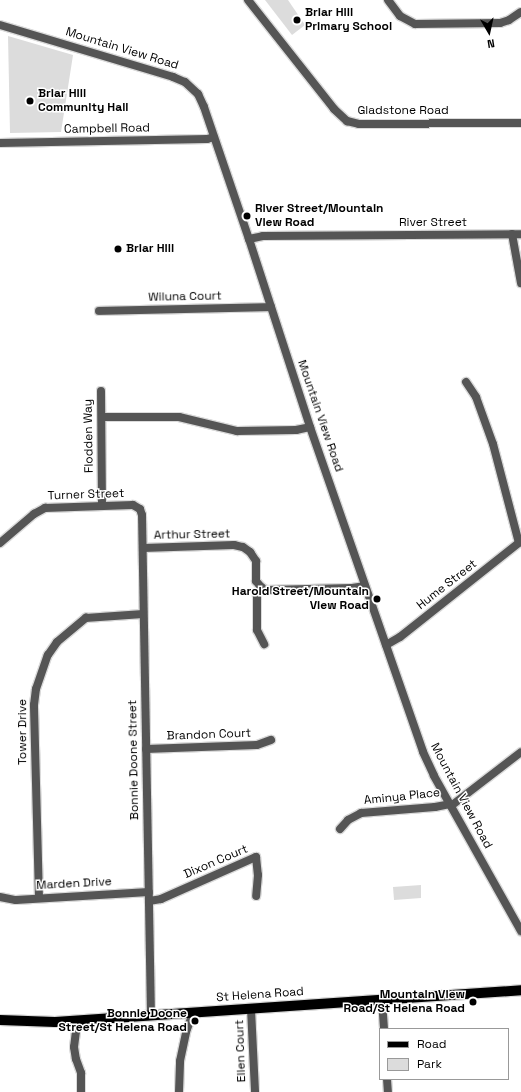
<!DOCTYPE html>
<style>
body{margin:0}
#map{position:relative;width:521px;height:1092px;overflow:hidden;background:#fff;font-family:"Space Grotesk",sans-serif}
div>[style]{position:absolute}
.green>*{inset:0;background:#dcdcdc}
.roads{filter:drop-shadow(1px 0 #dbdbdb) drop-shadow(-1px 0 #dbdbdb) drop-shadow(0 1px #dbdbdb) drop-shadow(0 -1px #dbdbdb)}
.minor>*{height:8px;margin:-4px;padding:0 4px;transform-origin:4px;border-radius:4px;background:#555}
.tertiary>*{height:8px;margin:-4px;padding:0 4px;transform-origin:4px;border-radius:4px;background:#555}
.primary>*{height:10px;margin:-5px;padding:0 5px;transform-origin:5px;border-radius:5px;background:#000}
.dots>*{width:11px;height:11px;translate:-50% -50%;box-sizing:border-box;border:2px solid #fff;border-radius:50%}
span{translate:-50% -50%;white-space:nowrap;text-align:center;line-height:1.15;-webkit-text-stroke:3px #fff;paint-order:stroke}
.poi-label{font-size:12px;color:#000;font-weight:700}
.left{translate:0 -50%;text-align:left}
.right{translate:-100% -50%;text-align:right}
.street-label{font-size:12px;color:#000}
.legend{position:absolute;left:379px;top:1028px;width:130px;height:52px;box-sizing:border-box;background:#fff;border:1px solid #999;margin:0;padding:5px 7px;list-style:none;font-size:12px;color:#000}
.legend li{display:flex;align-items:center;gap:8px;height:20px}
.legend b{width:20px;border:1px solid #999}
.north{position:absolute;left:469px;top:12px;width:40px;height:40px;-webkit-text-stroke:3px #fff;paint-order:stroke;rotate:171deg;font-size:11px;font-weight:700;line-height:16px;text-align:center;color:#000}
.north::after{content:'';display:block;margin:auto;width:14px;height:18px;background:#000;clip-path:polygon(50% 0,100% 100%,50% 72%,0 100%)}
</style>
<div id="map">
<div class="green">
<i style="clip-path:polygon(265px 0,288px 0,305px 25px,292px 35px)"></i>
<i style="clip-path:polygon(8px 36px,73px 55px,61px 132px,10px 133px)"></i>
<i style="clip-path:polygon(421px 885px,421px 898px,394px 900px,393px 887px)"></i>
</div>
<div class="roads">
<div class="minor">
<i style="left:248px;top:0;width:139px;rotate:51.7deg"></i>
<i style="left:334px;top:109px;width:18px;rotate:43deg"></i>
<i style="left:347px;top:121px;width:12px;rotate:14deg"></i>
<i style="left:359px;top:124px;width:162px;rotate:-0.4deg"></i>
<i style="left:388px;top:0;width:20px;rotate:53deg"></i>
<i style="left:400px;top:16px;width:17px;rotate:28deg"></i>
<i style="left:415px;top:24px;width:85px;rotate:-0.7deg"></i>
<i style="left:500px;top:23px;width:9px;rotate:-18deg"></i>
<i style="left:509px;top:20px;width:14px;rotate:-34deg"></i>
<i style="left:0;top:143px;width:207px;rotate:-1.1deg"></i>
<i style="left:207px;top:139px;width:7px;rotate:-16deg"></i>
<i style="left:512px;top:234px;width:50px;rotate:79.6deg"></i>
<i style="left:249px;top:239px;width:14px;rotate:-12deg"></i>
<i style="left:263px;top:236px;width:258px;rotate:-0.4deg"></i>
<i style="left:99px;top:311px;width:172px;rotate:-1.3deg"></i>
<i style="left:466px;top:382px;width:18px;rotate:56deg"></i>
<i style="left:476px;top:397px;width:50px;rotate:70.1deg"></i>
<i style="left:493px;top:444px;width:102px;rotate:75.3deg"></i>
<i style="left:101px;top:391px;width:115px;rotate:89.5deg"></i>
<i style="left:102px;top:417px;width:77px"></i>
<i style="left:179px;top:417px;width:60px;rotate:13.6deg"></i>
<i style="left:237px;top:431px;width:59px;rotate:-1deg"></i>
<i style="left:296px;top:430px;width:14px;rotate:-12deg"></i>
<i style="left:0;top:543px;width:45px;rotate:-40.5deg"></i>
<i style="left:34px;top:514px;width:13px;rotate:-29deg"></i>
<i style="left:45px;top:508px;width:88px;rotate:-2deg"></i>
<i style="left:133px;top:505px;width:8px;rotate:30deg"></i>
<i style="left:140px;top:509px;width:6px;rotate:72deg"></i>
<i style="left:142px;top:515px;width:500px;rotate:88.97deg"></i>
<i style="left:143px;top:548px;width:91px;rotate:-1.9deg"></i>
<i style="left:234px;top:545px;width:9px;rotate:13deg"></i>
<i style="left:243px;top:547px;width:9px;rotate:36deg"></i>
<i style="left:250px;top:552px;width:11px;rotate:56deg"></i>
<i style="left:256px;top:561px;width:20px;rotate:90deg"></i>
<i style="left:256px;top:581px;width:8px;rotate:50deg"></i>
<i style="left:261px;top:587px;width:6px;rotate:31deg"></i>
<i style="left:266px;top:590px;width:86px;rotate:-1.3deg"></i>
<i style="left:352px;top:588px;width:13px;rotate:-9deg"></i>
<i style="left:261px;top:587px;width:9px;rotate:117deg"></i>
<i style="left:257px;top:595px;width:35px;rotate:90deg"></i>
<i style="left:257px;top:630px;width:16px;rotate:63deg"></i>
<i style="left:386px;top:645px;width:16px;rotate:-30deg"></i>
<i style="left:400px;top:637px;width:154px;rotate:-38.4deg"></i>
<i style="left:146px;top:749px;width:111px;rotate:-2.1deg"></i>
<i style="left:257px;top:745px;width:15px;rotate:-20deg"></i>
<i style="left:451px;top:806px;width:88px;rotate:-37.6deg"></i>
<i style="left:340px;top:829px;width:12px;rotate:-48deg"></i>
<i style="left:348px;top:820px;width:15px;rotate:-28deg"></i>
<i style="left:361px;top:813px;width:74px;rotate:-4.6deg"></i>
<i style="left:435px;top:807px;width:15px;rotate:-11deg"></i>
<i style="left:0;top:897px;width:16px;rotate:11deg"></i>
<i style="left:16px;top:900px;width:133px;rotate:-3.4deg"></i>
<i style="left:39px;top:898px;width:193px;rotate:-91.5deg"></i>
<i style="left:34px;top:705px;width:16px;rotate:-83deg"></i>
<i style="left:36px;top:689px;width:36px;rotate:-71deg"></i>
<i style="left:48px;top:655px;width:16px;rotate:-55deg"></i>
<i style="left:57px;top:642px;width:38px;rotate:-40deg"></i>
<i style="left:86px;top:618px;width:57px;rotate:-4deg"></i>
<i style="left:149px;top:901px;width:12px;rotate:-9deg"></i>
<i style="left:161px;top:899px;width:104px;rotate:-23.9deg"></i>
<i style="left:256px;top:857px;width:18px;rotate:84deg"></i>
<i style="left:258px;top:875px;width:21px;rotate:95deg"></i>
<i style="left:251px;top:1009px;width:83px;rotate:87.2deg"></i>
<i style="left:75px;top:1021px;width:10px;rotate:84deg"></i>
<i style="left:76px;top:1031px;width:16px;rotate:97deg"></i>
<i style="left:74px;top:1047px;width:12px;rotate:81deg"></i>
<i style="left:76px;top:1059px;width:15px;rotate:70deg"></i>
<i style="left:81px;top:1073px;width:19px;rotate:90deg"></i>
<i style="left:179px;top:1092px;width:31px;rotate:-88deg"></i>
<i style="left:180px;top:1061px;width:33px;rotate:-78deg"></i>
<i style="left:187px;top:1029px;width:17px;rotate:-69deg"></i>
</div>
<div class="tertiary">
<i style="left:0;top:25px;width:181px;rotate:16.7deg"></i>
<i style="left:173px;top:77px;width:13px;rotate:23deg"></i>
<i style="left:185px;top:82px;width:18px;rotate:43deg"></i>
<i style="left:198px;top:94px;width:14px;rotate:65deg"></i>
<i style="left:204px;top:107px;width:139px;rotate:71.2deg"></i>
<i style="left:249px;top:239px;width:198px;rotate:72deg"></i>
<i style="left:310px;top:427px;width:344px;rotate:70.8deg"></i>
<i style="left:423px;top:752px;width:26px;rotate:65deg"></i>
<i style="left:434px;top:776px;width:178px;rotate:60.7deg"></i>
<i style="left:382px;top:1000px;width:29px;rotate:86deg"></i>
<i style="left:387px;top:1079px;width:13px;rotate:86deg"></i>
</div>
<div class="primary">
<i style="left:0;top:1020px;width:55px;rotate:2.1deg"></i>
<i style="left:55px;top:1022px;width:467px;rotate:-3.9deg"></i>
</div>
</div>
<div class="dots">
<i style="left:297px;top:20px;background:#000"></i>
<i style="left:30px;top:101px;background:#000"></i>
<i style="left:247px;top:216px;background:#000"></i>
<i style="left:118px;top:249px;background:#000"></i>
<i style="left:377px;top:599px;background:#000"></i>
<i style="left:473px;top:1002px;background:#000"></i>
<i style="left:195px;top:1021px;background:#000"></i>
</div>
<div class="poi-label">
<span class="left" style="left:305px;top:20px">Briar Hill<br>Primary School</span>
<span class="left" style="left:38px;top:101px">Briar Hill<br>Community Hall</span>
<span class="left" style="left:255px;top:216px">River Street/Mountain<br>View Road</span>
<span class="left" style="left:126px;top:249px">Briar Hill</span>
<span class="right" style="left:369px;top:599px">Harold Street/Mountain<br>View Road</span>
<span class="right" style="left:465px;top:1002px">Mountain View<br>Road/St Helena Road</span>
<span class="right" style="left:187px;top:1021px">Bonnie Doone<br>Street/St Helena Road</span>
</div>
<div class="street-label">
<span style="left:122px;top:49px;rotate:17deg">Mountain View Road</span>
<span style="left:403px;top:111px">Gladstone Road</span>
<span style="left:107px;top:129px;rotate:-1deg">Campbell Road</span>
<span style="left:433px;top:223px">River Street</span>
<span style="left:185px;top:297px;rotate:-1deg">Wiluna Court</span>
<span style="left:320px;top:416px;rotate:71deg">Mountain View Road</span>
<span style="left:89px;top:436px;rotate:-91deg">Flodden Way</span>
<span style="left:86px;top:495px;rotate:-2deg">Turner Street</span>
<span style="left:192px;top:535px;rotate:-1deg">Arthur Street</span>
<span style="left:447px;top:585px;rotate:-38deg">Hume Street</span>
<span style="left:23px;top:732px;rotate:-90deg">Tower Drive</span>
<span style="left:209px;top:735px;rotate:-2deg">Brandon Court</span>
<span style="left:134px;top:760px;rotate:-91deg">Bonnie Doone Street</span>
<span style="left:461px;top:796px;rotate:62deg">Mountain View Road</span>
<span style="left:402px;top:797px;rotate:-6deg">Aminya Place</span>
<span style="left:216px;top:862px;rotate:-23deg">Dixon Court</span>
<span style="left:74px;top:884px;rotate:-3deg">Marden Drive</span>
<span style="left:260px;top:995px;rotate:-4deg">St Helena Road</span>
<span style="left:241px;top:1051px;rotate:-92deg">Ellen Court</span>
</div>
<ul class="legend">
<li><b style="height:5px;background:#000"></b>Road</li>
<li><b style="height:11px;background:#dcdcdc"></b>Park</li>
</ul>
<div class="north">N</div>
</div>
